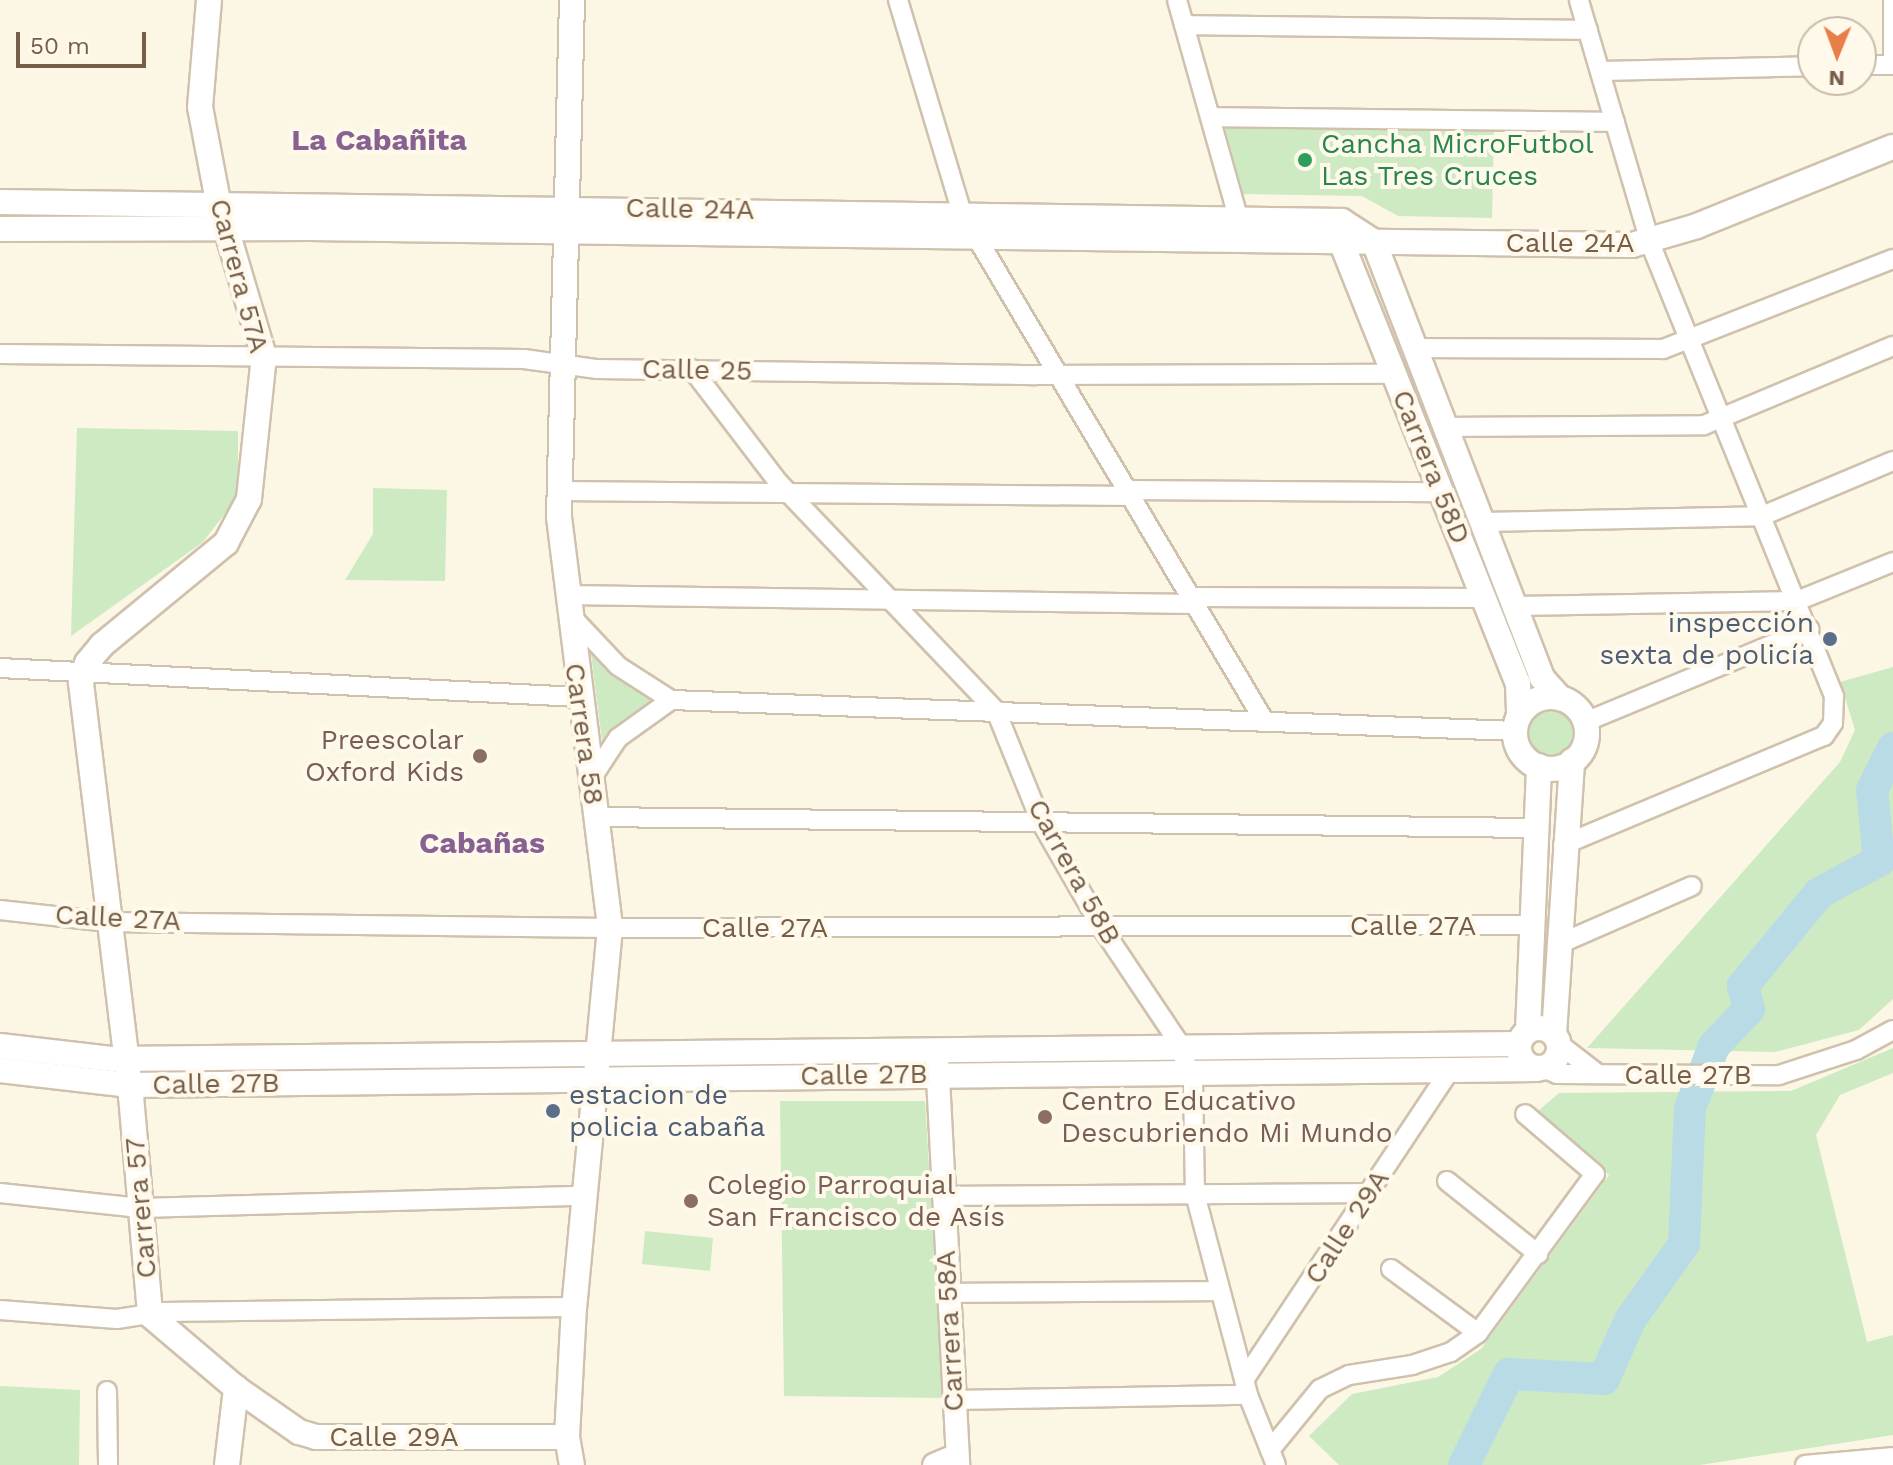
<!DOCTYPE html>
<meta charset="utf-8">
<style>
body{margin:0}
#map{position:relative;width:1893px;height:1465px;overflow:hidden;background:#fcf6e5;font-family:"Work Sans",sans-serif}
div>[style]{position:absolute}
.green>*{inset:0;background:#ceeac3}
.round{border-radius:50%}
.river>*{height:32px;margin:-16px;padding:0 16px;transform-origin:16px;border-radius:16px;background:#b9dbe6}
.roads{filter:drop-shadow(2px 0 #d0c1ad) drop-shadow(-2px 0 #d0c1ad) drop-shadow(0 2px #d0c1ad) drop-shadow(0 -2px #d0c1ad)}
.minor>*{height:18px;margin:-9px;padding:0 9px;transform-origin:9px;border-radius:9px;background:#fff}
.tertiary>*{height:22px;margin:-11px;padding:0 11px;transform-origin:11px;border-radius:11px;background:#fff}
.secondary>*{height:24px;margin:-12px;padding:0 12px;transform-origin:12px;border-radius:12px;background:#fff}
.secondary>.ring{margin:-12px;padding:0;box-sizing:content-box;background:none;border:24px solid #fff;border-radius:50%}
.dots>*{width:22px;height:22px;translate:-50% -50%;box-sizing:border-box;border:4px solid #fff9eb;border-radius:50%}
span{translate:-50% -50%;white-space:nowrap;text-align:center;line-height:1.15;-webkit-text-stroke:8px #fff9eb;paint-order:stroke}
.leisure-label{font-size:28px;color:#27864d}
.left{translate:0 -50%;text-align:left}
.street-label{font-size:28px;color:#765e49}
.service-label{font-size:28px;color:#4e5e75}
.right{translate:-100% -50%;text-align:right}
.education-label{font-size:28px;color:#785e54}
.neighbourhood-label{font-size:30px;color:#876192;font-weight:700}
.north{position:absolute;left:1797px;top:16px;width:80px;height:80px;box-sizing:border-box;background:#fff9eb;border:2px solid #c8bbaa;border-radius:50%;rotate:181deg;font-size:22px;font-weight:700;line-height:32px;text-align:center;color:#765e49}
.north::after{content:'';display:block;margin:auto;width:28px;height:36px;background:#e87e48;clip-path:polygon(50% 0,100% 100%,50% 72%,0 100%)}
.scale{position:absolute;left:16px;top:32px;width:130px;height:36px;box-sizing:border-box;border:4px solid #765e49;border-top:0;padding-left:10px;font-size:24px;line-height:28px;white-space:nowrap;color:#765e49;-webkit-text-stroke:6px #fff9eb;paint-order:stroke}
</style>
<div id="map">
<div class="green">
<i style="clip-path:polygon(1224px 124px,1494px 129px,1492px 218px,1398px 216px,1362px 196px,1243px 194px)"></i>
<i style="clip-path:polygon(77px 428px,238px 431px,238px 483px,233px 503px,203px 542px,71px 636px)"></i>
<i style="clip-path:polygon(373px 488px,447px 490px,445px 581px,345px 580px,373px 534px)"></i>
<i style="clip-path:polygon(591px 654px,658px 700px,636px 712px,603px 748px)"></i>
<i style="clip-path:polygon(1893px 667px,1893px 999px,1859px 1030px,1775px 1052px,1587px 1048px,1840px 762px,1855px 730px,1840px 682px)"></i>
<i class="round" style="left:1525px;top:707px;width:52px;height:52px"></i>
<i style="clip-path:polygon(1893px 1048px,1893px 1073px,1840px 1095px,1816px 1135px,1867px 1342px,1893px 1335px,1893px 1435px,1700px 1465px,1339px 1465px,1309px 1436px,1352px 1394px,1438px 1377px,1481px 1349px,1609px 1175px,1538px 1111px,1559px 1093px,1791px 1091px)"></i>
<i style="clip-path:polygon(780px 1101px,925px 1101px,943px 1398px,784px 1396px)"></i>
<i style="clip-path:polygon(645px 1231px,713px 1238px,710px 1271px,642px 1264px)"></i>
<i style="clip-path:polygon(0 1386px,80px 1390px,79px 1465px,0 1465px)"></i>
</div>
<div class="river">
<i style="left:1464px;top:1465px;width:102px;rotate:-63.7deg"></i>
<i style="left:1509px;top:1374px;width:95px;rotate:3deg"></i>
<i style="left:1604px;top:1379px;width:64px;rotate:-66.2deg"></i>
<i style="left:1630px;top:1320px;width:93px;rotate:-54.6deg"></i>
<i style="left:1684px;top:1244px;width:136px;rotate:-87.5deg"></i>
<i style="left:1690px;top:1108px;width:66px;rotate:-68.8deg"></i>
<i style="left:1714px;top:1046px;width:51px;rotate:-46.6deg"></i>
<i style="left:1749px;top:1009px;width:24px;rotate:-105deg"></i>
<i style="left:1743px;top:986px;width:120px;rotate:-50.7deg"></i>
<i style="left:1819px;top:893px;width:68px;rotate:-28.1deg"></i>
<i style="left:1879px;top:861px;width:71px;rotate:-95.6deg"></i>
<i style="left:1872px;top:790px;width:47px;rotate:-63.4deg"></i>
</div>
<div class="roads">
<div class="minor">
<i style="left:898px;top:0;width:222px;rotate:73.3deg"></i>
<i style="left:962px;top:213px;width:592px;rotate:59.24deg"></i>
<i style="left:1177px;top:0;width:225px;rotate:74.3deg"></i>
<i style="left:1893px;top:0;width:64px;rotate:90deg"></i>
<i style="left:1184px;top:25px;width:404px;rotate:0.7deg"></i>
<i style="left:1861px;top:65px;width:32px"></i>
<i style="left:1600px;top:71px;width:213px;rotate:-1.3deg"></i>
<i style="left:1210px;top:117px;width:405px;rotate:0.7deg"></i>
<i style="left:1415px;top:348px;width:248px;rotate:0.2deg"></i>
<i style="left:1663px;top:349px;width:247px;rotate:-21.4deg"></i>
<i style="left:0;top:354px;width:524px;rotate:0.55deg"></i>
<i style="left:524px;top:359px;width:74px;rotate:7.8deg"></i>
<i style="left:597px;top:369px;width:439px;rotate:0.8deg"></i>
<i style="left:1036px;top:375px;width:358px;rotate:-0.2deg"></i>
<i style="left:692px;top:369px;width:143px;rotate:52.7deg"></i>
<i style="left:779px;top:483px;width:315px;rotate:46.4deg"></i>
<i style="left:996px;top:711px;width:120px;rotate:67.9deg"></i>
<i style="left:1041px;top:822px;width:122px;rotate:60.1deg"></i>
<i style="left:1102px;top:928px;width:135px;rotate:56.2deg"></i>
<i style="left:1177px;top:1040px;width:45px;rotate:69.1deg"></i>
<i style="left:1193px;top:1082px;width:112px;rotate:89deg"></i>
<i style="left:1195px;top:1194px;width:208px;rotate:75.2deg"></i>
<i style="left:1248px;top:1395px;width:75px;rotate:68.2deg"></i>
<i style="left:1445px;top:427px;width:259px;rotate:-0.4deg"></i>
<i style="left:1704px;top:425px;width:205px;rotate:-22.7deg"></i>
<i style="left:1127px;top:490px;width:314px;rotate:0.4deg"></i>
<i style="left:559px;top:491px;width:572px;rotate:0.5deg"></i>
<i style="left:1482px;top:522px;width:280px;rotate:-1.2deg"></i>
<i style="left:1762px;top:516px;width:142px;rotate:-22.8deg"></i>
<i style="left:566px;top:595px;width:629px;rotate:0.82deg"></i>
<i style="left:1191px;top:597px;width:293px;rotate:0.2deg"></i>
<i style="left:1514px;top:606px;width:283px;rotate:-1deg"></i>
<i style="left:1797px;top:601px;width:104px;rotate:-22.1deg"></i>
<i style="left:570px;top:615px;width:70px;rotate:46.7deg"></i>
<i style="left:618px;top:666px;width:63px;rotate:32.7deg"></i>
<i style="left:671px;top:700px;width:845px;rotate:2.1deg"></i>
<i style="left:0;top:668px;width:580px;rotate:2.87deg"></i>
<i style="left:1585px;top:722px;width:243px;rotate:-22.5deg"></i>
<i style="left:591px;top:779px;width:49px;rotate:-56.6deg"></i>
<i style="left:618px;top:738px;width:65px;rotate:-35.6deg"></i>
<i style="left:596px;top:817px;width:940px;rotate:0.67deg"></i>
<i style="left:1563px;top:845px;width:283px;rotate:-22.7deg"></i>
<i style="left:1824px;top:736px;width:16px;rotate:-55deg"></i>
<i style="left:1833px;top:723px;width:27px;rotate:-88deg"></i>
<i style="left:1834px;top:696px;width:490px;rotate:-112.1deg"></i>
<i style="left:1650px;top:242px;width:252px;rotate:-106.4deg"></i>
<i style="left:0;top:910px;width:109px;rotate:6.3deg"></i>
<i style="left:108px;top:922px;width:502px;rotate:0.68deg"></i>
<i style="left:610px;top:928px;width:922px;rotate:-0.19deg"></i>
<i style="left:1557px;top:945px;width:147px;rotate:-23.6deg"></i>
<i style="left:1559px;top:1044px;width:49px;rotate:37.6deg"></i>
<i style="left:1544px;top:1068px;width:14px;rotate:25deg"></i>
<i style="left:1557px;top:1074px;width:222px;rotate:0.3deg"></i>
<i style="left:1779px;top:1075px;width:81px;rotate:-18deg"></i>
<i style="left:1856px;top:1050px;width:42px;rotate:-28.4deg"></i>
<i style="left:1447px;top:1181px;width:117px;rotate:38.7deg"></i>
<i style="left:0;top:1193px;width:141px;rotate:6.1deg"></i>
<i style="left:140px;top:1208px;width:442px;rotate:-1.6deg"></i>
<i style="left:942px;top:1196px;width:428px;rotate:-0.4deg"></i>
<i style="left:1391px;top:1269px;width:108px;rotate:36.3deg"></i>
<i style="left:947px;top:1293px;width:273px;rotate:-0.4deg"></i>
<i style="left:0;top:1310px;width:117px;rotate:4.4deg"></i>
<i style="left:117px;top:1319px;width:46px;rotate:-8.8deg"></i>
<i style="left:162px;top:1312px;width:412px;rotate:-0.7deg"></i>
<i style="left:1244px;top:1380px;width:369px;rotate:-56.4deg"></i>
<i style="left:107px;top:1391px;width:74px;rotate:89.2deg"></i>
<i style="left:954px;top:1400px;width:294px;rotate:-1deg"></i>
<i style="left:1270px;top:1450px;width:79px;rotate:-50.7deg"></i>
<i style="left:1320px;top:1389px;width:32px;rotate:-26deg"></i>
<i style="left:1349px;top:1375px;width:64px;rotate:-9deg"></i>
<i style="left:1412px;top:1365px;width:41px;rotate:-18.4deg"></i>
<i style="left:1451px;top:1352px;width:33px;rotate:-35deg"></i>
<i style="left:1478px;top:1333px;width:197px;rotate:-53.7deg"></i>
<i style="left:1595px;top:1174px;width:92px;rotate:-139.4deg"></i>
<i style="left:1805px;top:1465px;width:88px;rotate:-5.2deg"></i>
</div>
<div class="tertiary">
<i style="left:937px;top:1059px;width:407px;rotate:87deg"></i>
<i style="left:934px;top:1465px;width:25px;rotate:-23deg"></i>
</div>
<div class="secondary">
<i style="left:209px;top:0;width:107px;rotate:94.8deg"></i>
<i style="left:200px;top:107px;width:96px;rotate:79.2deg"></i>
<i style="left:218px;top:201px;width:162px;rotate:73.5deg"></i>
<i style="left:264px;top:356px;width:144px;rotate:96deg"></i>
<i style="left:249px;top:499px;width:50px;rotate:117.6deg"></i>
<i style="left:226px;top:543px;width:161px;rotate:140.6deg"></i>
<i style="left:102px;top:645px;width:23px;rotate:130deg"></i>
<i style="left:87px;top:663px;width:21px;rotate:107deg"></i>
<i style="left:81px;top:683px;width:416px;rotate:83.1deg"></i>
<i style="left:131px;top:1096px;width:220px;rotate:85deg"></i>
<i style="left:150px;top:1315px;width:113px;rotate:40.3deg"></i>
<i style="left:236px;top:1388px;width:77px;rotate:34.9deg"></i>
<i style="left:299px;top:1432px;width:18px;rotate:16deg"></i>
<i style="left:316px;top:1437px;width:251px"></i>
<i style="left:572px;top:0;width:517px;rotate:91.44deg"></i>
<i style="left:559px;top:517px;width:414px;rotate:82.9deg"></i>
<i style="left:610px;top:928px;width:381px;rotate:95.4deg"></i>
<i style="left:574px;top:1307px;width:130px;rotate:93.1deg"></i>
<i style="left:567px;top:1437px;width:28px;rotate:80deg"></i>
<i style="left:0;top:202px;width:1342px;rotate:0.81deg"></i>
<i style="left:1342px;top:221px;width:38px;rotate:33deg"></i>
<i style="left:1374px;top:242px;width:467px;rotate:68.9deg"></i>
<i style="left:1542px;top:678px;width:27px;rotate:48deg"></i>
<i style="left:0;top:229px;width:310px;rotate:-0.2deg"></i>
<i style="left:310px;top:228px;width:1322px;rotate:0.74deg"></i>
<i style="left:1632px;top:245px;width:68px;rotate:-16.3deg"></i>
<i style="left:1697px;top:226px;width:211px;rotate:-22deg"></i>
<i style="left:1336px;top:229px;width:489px;rotate:68.2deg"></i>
<i style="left:1518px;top:683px;width:33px;rotate:88deg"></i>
<i class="ring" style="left:1515px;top:697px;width:48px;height:48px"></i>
<i class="ring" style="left:1519px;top:1028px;width:16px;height:16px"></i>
<i style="left:1528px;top:1031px;width:265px;rotate:-87.6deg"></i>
<i style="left:1554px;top:1034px;width:274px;rotate:-86.2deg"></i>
<i style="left:0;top:1046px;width:114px;rotate:6.6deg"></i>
<i style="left:113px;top:1059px;width:1406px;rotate:-0.61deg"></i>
<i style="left:0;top:1070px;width:131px;rotate:6.6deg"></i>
<i style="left:130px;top:1085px;width:1407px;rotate:-0.65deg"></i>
<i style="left:227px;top:1465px;width:78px;rotate:-83.3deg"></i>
</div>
</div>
<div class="dots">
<i style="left:1305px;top:160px;background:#2e9e5b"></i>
<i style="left:1830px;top:639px;background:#5c6f8a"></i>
<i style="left:480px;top:756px;background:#8d6e63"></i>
<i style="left:553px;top:1111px;background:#5c6f8a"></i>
<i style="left:1045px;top:1117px;background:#8d6e63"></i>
<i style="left:691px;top:1201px;background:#8d6e63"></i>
</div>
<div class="leisure-label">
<span class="left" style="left:1321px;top:160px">Cancha MicroFutbol<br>Las Tres Cruces</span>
</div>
<div class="street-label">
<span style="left:690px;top:209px;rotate:1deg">Calle 24A</span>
<span style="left:1570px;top:243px">Calle 24A</span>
<span style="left:239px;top:276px;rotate:75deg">Carrera 57A</span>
<span style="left:697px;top:370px;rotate:1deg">Calle 25</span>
<span style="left:1431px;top:467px;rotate:68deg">Carrera 58D</span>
<span style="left:584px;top:734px;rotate:82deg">Carrera 58</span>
<span style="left:1074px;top:872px;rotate:61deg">Carrera 58B</span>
<span style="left:118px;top:918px;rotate:3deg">Calle 27A</span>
<span style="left:1413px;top:926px">Calle 27A</span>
<span style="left:765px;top:928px">Calle 27A</span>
<span style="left:864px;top:1075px;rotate:-1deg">Calle 27B</span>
<span style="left:1688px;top:1075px">Calle 27B</span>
<span style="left:216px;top:1084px;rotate:-1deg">Calle 27B</span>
<span style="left:141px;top:1208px;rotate:-95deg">Carrera 57</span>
<span style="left:1347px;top:1227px;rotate:-57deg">Calle 29A</span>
<span style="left:950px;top:1331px;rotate:-93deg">Carrera 58A</span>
<span style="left:394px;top:1437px">Calle 29A</span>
</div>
<div class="service-label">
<span class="right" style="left:1814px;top:639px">inspección<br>sexta de policía</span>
<span class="left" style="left:569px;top:1111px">estacion de<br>policia cabaña</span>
</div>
<div class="education-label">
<span class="right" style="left:464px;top:756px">Preescolar<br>Oxford Kids</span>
<span class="left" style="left:1061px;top:1117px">Centro Educativo<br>Descubriendo Mi Mundo</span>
<span class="left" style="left:707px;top:1201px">Colegio Parroquial<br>San Francisco de Asís</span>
</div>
<div class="neighbourhood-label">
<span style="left:379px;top:140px">La Cabañita</span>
<span style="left:482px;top:843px">Cabañas</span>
</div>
<div class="north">N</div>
<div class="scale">50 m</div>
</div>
